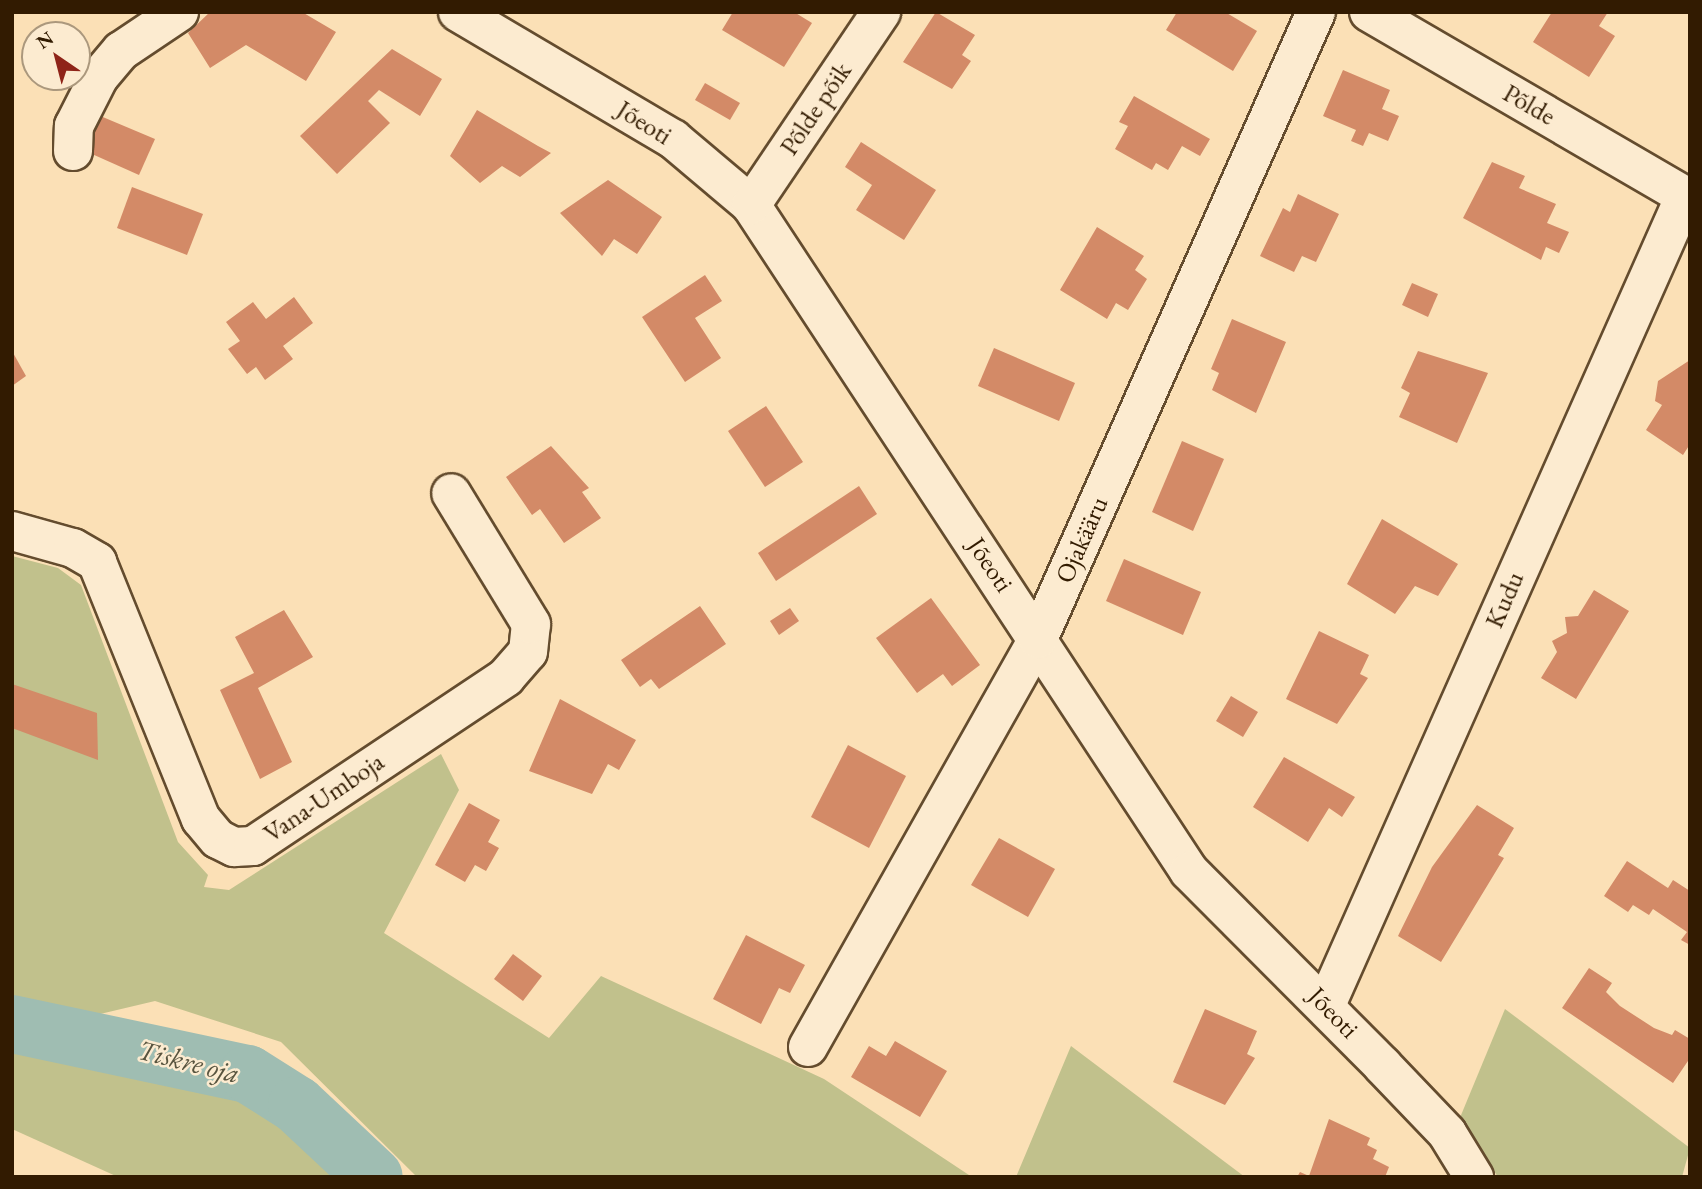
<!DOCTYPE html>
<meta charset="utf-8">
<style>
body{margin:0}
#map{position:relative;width:1702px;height:1189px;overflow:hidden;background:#fbe0b6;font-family:"EB Garamond",serif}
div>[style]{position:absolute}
.green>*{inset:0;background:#c1c18c}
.river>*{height:58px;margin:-29px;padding:0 29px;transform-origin:29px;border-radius:29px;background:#9fbdb2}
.building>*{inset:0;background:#d38a67}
.roads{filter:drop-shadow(2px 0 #644c2e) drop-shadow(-2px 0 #644c2e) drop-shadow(0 2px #644c2e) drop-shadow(0 -2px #644c2e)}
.minor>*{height:38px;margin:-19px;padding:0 19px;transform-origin:19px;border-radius:19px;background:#fcebd0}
span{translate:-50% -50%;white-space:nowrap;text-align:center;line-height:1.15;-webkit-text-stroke:5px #fcebd0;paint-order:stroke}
.street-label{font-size:26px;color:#321b01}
.water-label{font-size:28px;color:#58543f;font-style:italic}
.frame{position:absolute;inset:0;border:14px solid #321b01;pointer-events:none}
.north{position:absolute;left:21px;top:21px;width:70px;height:70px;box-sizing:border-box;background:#fcebd0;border:2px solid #ab987d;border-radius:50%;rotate:325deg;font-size:19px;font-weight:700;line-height:28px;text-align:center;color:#321b01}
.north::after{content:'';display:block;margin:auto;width:24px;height:32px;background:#8f2418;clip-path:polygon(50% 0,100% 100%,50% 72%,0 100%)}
</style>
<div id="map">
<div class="green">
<i style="clip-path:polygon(12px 556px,58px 568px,81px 585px,178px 842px,208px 875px,204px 887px,229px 890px,441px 754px,459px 790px,384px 933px,549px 1038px,601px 976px,824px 1079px,972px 1177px,417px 1177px,281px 1042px,155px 1001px,79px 1019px,12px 1001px)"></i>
<i style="clip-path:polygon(1505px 1009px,1690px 1148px,1682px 1177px,1498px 1177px,1459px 1120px)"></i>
<i style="clip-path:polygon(12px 1035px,251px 1094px,334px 1177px,118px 1177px,12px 1129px)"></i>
<i style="clip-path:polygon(1071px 1046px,1225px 1162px,1245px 1177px,1016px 1177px)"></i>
</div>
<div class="river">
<i style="left:12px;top:1024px;width:241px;rotate:12deg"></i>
<i style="left:248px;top:1074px;width:58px;rotate:32.3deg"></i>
<i style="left:297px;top:1105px;width:105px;rotate:43.1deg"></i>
</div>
<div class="building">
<i style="clip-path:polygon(210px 12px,302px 12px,336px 32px,306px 81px,246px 45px,210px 68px,188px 33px)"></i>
<i style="clip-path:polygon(733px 12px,794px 12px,812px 23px,784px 67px,722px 30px)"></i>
<i style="clip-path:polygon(936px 12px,975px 35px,962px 55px,971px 61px,952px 89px,903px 62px)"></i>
<i style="clip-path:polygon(1177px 12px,1225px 12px,1257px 31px,1233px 71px,1166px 30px)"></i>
<i style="clip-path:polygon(1552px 12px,1608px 12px,1599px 26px,1615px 36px,1589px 77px,1533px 42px)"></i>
<i style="clip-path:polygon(392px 49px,442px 79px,420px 116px,379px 90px,368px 101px,390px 123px,337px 174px,300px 136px)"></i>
<i style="clip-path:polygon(1343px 70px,1390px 90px,1382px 109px,1399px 116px,1388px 141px,1369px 133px,1363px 146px,1351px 141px,1356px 130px,1323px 116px)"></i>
<i style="clip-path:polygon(705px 83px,740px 103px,730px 120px,695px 100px)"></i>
<i style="clip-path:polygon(1134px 96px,1210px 139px,1200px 156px,1182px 146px,1168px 170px,1156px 163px,1152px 170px,1115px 149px,1128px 126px,1119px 122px)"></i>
<i style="clip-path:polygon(477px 110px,538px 146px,551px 153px,520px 177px,502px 166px,480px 183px,450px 156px)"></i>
<i style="clip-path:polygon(98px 115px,155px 139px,139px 175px,83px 150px)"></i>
<i style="clip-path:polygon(861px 142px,936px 190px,904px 240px,856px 210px,872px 185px,845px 167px)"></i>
<i style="clip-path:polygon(1492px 162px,1525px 176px,1519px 188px,1556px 204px,1547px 223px,1569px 232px,1559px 253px,1546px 247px,1541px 260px,1463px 218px)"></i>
<i style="clip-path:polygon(608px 180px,662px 217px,637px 254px,614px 239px,602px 256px,560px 213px)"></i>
<i style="clip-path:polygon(132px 187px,203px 214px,187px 255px,117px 228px)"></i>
<i style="clip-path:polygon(1298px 194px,1339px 214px,1316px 262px,1302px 256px,1294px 272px,1260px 256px,1283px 208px,1290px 212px)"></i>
<i style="clip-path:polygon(1097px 227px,1144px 256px,1135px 270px,1147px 279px,1128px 310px,1116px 303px,1107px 319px,1060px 290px)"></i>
<i style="clip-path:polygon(705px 275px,722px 301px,695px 318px,721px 358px,685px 382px,642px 317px)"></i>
<i style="clip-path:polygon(1412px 283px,1438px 294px,1428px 317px,1402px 305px)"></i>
<i style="clip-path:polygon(294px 297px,313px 323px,283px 346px,293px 359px,265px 380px,256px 367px,247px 374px,228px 349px,240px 341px,226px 322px,253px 302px,266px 319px)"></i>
<i style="clip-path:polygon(1232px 319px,1286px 342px,1256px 413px,1212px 390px,1219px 373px,1211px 369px)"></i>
<i style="clip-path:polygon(994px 348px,1075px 383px,1059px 421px,978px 386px)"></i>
<i style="clip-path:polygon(12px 351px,26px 376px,12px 386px)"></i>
<i style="clip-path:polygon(1418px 351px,1488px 373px,1457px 443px,1399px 417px,1410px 393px,1401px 388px)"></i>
<i style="clip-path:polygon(1690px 360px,1690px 444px,1683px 455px,1646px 430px,1662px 405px,1655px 401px,1658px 381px)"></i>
<i style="clip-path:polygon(766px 406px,803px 462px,765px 487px,728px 431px)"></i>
<i style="clip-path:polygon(1182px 441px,1224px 459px,1193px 531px,1152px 512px)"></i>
<i style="clip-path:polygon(551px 446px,589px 488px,582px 492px,601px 518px,564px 543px,540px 509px,532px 515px,506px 477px)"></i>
<i style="clip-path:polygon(859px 486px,877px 514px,776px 581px,758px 553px)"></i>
<i style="clip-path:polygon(1382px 519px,1458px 564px,1438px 596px,1415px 586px,1395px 614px,1347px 584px)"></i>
<i style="clip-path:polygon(1124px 559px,1201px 592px,1183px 635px,1106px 601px)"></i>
<i style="clip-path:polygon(1594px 590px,1629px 611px,1576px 699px,1541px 678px,1557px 652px,1552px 641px,1567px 633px,1565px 617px,1578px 616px)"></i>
<i style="clip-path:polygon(931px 598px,980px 665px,952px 686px,943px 674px,917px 693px,876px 638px)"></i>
<i style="clip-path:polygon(700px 606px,726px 644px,659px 689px,651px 679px,640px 687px,621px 660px)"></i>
<i style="clip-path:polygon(790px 608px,799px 621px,779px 635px,770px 621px)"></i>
<i style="clip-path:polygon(284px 610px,313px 657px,258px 688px,292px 762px,260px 779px,220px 690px,254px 673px,235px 637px)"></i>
<i style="clip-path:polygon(1319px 631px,1369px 655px,1360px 674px,1368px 678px,1337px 724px,1286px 699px)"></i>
<i style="clip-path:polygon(12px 684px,97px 713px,98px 760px,12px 728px)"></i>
<i style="clip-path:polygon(1231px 696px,1258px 712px,1243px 737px,1216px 721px)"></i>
<i style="clip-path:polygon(560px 699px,636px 740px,619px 770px,608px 764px,592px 794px,529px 771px)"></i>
<i style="clip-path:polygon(848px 745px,906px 776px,869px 848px,811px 817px)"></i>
<i style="clip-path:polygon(1284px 757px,1355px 797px,1342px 817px,1329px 808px,1308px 842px,1253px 807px)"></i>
<i style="clip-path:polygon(469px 803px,500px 820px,488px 842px,499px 848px,486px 871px,475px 865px,465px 882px,435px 865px)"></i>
<i style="clip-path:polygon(1477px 805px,1514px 828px,1498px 855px,1504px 858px,1441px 962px,1398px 936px,1432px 867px)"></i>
<i style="clip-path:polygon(999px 838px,1055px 869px,1028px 917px,971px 885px)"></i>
<i style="clip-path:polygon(1627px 861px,1668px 888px,1673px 880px,1690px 891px,1690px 945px,1681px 940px,1687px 932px,1653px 909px,1649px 915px,1633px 905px,1628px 912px,1604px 896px)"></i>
<i style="clip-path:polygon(746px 935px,805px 965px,790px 993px,779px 988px,761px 1024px,713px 999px)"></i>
<i style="clip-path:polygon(513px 954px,542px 976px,523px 1001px,494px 979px)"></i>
<i style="clip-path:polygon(1589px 968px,1612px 983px,1606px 992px,1620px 1006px,1654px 1028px,1672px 1035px,1675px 1030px,1690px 1039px,1690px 1058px,1673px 1083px,1562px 1008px)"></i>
<i style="clip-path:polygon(1205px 1009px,1257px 1031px,1247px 1054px,1255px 1058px,1225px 1105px,1173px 1082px)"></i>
<i style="clip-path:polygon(895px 1041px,947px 1071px,920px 1117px,851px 1077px,869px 1046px,886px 1056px)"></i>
<i style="clip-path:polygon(1329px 1119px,1370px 1138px,1367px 1145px,1377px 1150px,1373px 1159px,1389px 1167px,1385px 1177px,1297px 1177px,1300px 1172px,1309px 1176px)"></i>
</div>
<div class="roads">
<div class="minor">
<i style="left:458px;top:12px;width:250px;rotate:30.6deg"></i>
<i style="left:673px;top:139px;width:102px;rotate:40.2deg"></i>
<i style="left:751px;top:205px;width:797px;rotate:56.67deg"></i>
<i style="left:1189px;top:871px;width:274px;rotate:45.1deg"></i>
<i style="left:1382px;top:1065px;width:94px;rotate:46.3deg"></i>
<i style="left:1447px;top:1133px;width:52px;rotate:58.5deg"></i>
<i style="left:1369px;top:12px;width:371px;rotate:30.2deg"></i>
<i style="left:73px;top:151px;width:25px;rotate:-88deg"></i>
<i style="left:74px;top:126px;width:55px;rotate:-63deg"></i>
<i style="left:99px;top:77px;width:34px;rotate:-50deg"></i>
<i style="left:121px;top:51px;width:70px;rotate:-33.9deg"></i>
<i style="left:751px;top:205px;width:233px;rotate:-56deg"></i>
<i style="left:12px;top:531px;width:63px;rotate:15.6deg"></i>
<i style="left:73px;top:548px;width:28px;rotate:30deg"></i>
<i style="left:97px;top:562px;width:277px;rotate:68deg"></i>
<i style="left:201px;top:819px;width:26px;rotate:50deg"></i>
<i style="left:218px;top:839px;width:18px;rotate:27deg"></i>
<i style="left:234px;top:847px;width:19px;rotate:-3deg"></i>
<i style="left:253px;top:846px;width:304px;rotate:-33.7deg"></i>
<i style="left:506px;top:677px;width:33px;rotate:-49deg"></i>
<i style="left:528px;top:652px;width:28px;rotate:-84deg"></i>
<i style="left:531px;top:624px;width:153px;rotate:-121.4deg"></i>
<i style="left:1326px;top:1005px;width:885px;rotate:-66.07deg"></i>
<i style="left:808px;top:1047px;width:468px;rotate:-60.6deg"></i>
<i style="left:1038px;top:639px;width:686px;rotate:-66.09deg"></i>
</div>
</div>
<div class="street-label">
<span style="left:1529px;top:105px;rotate:30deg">Põlde</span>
<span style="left:816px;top:109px;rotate:-56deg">Põlde põik</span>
<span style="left:644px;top:123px;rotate:32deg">Jõeoti</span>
<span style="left:1082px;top:540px;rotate:-66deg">Ojakääru</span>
<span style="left:990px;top:565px;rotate:56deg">Jõeoti</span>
<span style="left:1505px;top:600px;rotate:-66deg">Kudu</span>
<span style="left:324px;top:798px;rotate:-34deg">Vana-Umboja</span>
<span style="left:1333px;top:1013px;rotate:46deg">Jõeoti</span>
</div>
<div class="water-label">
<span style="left:189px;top:1061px;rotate:14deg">Tiskre oja</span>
</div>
<div class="frame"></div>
<div class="north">N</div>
</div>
